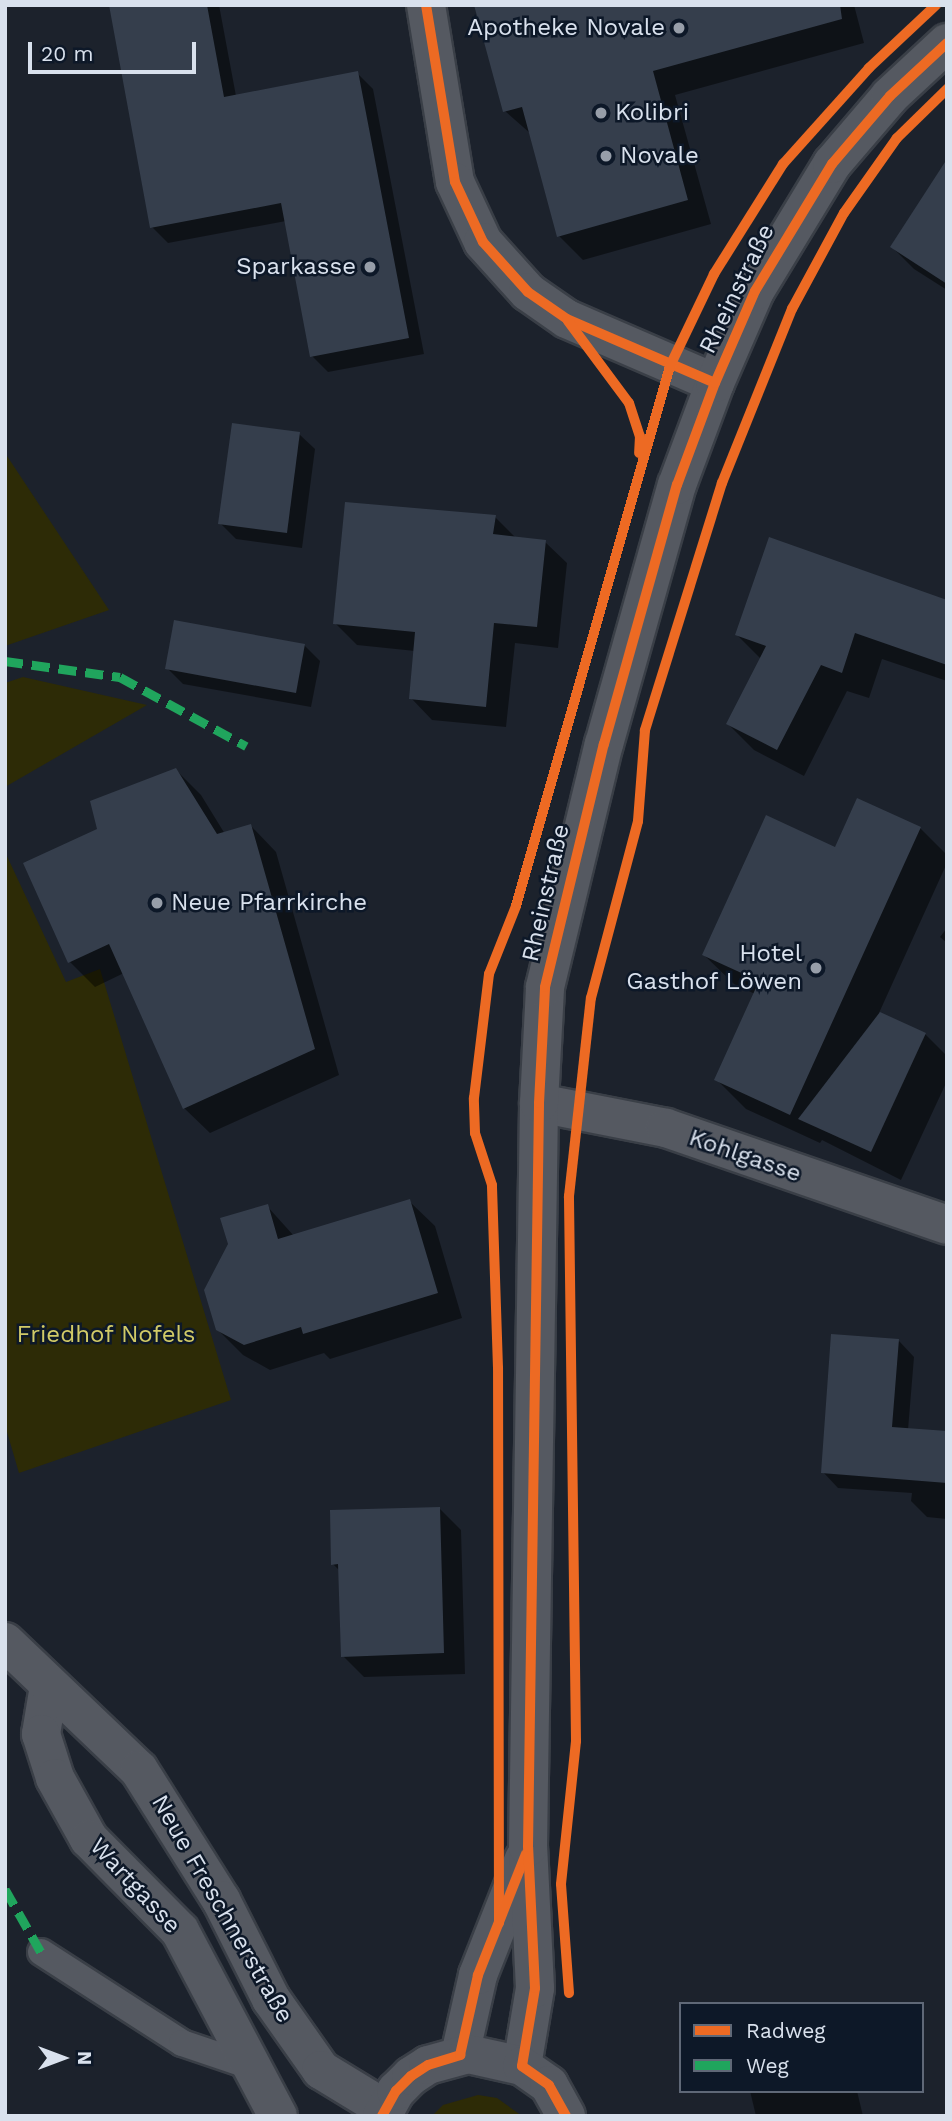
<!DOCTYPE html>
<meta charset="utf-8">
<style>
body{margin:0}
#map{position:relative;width:952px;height:2121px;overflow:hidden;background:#1c222c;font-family:"Work Sans",sans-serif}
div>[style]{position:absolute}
.green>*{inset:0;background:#2d2b06}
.shadow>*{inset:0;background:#0007}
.building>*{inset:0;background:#353e4c}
.roads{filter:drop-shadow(2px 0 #3a3f47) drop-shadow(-2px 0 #3a3f47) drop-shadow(0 2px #3a3f47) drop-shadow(0 -2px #3a3f47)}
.service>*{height:26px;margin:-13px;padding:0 13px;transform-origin:13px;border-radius:13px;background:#555961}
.minor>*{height:38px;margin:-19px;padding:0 19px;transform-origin:19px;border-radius:19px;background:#555961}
.tertiary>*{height:38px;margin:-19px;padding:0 19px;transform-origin:19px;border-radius:19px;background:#555961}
.secondary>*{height:38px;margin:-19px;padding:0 19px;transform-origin:19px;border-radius:19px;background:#555961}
.quiet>*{height:9px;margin-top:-4.5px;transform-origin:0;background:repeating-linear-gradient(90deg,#20a55d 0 18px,transparent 0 27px)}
.cycleway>*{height:10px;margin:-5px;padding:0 5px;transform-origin:5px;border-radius:5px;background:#ed6a23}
.dots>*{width:19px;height:19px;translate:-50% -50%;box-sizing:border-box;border:4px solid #0d1828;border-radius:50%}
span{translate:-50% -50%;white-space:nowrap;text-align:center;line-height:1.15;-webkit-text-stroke:5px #0d1828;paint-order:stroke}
.poi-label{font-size:24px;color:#d9e1ed}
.right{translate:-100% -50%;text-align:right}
.left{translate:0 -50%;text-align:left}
.street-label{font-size:24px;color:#d9e1ed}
.park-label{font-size:24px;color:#d1ca67}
.frame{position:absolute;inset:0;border:7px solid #d9e1ed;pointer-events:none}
.legend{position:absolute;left:679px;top:2002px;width:245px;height:91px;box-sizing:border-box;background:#0d1828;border:2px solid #5f6877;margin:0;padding:9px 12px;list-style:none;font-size:21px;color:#d9e1ed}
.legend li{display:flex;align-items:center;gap:14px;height:35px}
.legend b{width:35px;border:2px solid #5f6877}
.north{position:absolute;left:28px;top:2023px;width:70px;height:70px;-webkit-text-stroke:5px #0d1828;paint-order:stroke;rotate:90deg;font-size:19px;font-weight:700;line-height:28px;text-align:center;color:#d9e1ed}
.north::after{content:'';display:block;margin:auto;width:24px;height:32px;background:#d9e1ed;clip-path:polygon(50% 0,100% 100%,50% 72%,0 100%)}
.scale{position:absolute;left:28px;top:42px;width:168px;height:32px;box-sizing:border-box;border:4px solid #d9e1ed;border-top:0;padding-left:9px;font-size:21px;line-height:24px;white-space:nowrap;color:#d9e1ed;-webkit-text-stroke:5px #0d1828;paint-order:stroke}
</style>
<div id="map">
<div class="green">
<i style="clip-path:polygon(5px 453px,109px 610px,5px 646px)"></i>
<i style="clip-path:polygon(23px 677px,147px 705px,5px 787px,5px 683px)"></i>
<i style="clip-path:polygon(5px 852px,66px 982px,100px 969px,231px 1400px,19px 1473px,5px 1425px)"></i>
<i style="clip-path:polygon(478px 2095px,497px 2098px,522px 2116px,432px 2116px,443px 2105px)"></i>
</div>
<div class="shadow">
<i style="clip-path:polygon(110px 5px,219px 5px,236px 96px,357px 73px,373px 89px,424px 354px,328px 372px,312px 356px,286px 221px,168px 243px,152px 227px)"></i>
<i style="clip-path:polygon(476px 5px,854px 5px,864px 43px,675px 95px,711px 224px,583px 260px,559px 236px,531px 134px,505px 111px)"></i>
<i style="clip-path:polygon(947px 162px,947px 290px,914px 269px,892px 247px)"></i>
<i style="clip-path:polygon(299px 434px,315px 449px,302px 548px,236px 539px,220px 523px)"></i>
<i style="clip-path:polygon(495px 517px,517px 539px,545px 542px,567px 563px,558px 648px,515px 643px,506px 727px,432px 720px,411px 698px,415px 651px,357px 645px,335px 623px)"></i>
<i style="clip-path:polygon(947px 602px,947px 681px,882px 659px,869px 698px,847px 691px,804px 776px,754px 750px,728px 724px,761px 659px,737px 635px)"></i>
<i style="clip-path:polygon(304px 645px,320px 661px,311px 707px,183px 684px,167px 668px)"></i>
<i style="clip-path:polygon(176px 770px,201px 795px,225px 834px,251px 826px,276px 852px,339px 1075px,210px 1133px,184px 1108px,124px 973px,95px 987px,70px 962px,99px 830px)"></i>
<i style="clip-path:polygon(920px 828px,947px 855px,947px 863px,879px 1013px,925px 1034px,947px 1056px,947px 1081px,901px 1180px,822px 1140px,820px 1143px,746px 1109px,716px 1079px,755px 994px,734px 984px,704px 955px,836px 849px)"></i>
<i style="clip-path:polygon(947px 928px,947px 943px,940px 937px)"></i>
<i style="clip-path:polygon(409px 1201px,435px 1226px,462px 1318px,330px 1359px,324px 1353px,270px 1370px,243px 1355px,217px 1329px,267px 1206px,294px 1236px)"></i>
<i style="clip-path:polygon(899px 1341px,914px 1357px,908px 1430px,947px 1433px,947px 1519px,927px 1517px,911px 1501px,912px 1493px,838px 1488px,823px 1472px)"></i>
<i style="clip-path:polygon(439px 1508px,461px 1530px,465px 1674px,364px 1677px,343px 1656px,340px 1571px,333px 1564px)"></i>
<i style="clip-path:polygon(750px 2091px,857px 2091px,863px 2116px,756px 2116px)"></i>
</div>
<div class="building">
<i style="clip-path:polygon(109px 5px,207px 5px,224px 97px,358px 71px,409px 338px,310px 357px,281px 203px,150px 228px)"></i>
<i style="clip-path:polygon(474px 5px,840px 5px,842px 19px,653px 71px,688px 200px,557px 237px,522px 107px,503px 112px)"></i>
<i style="clip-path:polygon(947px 159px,947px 284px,890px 247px)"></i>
<i style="clip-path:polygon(232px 423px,300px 432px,287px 533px,218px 524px)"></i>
<i style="clip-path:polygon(345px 502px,496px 515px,493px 534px,546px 540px,537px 627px,494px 623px,486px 707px,409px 699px,415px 632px,333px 624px)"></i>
<i style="clip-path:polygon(769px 537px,947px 600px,947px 665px,855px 633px,842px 673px,821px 665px,777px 750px,726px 724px,766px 646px,735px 635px)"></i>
<i style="clip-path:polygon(174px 620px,305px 644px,296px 693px,165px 669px)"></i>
<i style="clip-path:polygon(176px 768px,217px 834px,251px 824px,315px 1049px,183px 1109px,109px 944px,68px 963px,23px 863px,97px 829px,90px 801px)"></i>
<i style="clip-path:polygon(857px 798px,921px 827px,790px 1115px,714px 1080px,759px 981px,702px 955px,766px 815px,835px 847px)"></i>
<i style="clip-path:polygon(880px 1012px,926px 1033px,871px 1152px,798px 1119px)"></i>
<i style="clip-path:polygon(410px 1199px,438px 1293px,303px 1334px,301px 1327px,244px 1345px,216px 1330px,204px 1290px,228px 1244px,220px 1218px,268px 1204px,278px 1239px)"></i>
<i style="clip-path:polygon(831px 1334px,899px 1339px,892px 1427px,947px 1431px,947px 1483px,821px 1473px)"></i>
<i style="clip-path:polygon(440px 1507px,444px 1653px,341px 1657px,338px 1564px,331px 1565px,330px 1510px)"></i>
</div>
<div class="roads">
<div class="service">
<i style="left:41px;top:1952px;width:168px;rotate:32.8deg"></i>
<i style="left:182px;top:2043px;width:78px;rotate:18.7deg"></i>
</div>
<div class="minor">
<i style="left:539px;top:1103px;width:129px;rotate:11.1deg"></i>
<i style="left:666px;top:1128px;width:297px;rotate:19deg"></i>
<i style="left:49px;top:1686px;width:49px;rotate:99.5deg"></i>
<i style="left:41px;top:1734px;width:46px;rotate:72.3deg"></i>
<i style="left:55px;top:1778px;width:70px;rotate:60.9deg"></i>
<i style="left:89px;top:1839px;width:129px;rotate:45.3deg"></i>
<i style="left:180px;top:1931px;width:209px;rotate:62.1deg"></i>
</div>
<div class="tertiary">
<i style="left:5px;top:1642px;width:185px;rotate:43.7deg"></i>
<i style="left:139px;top:1770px;width:154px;rotate:57.8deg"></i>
<i style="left:221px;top:1900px;width:111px;rotate:63.2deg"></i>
<i style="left:271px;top:1999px;width:87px;rotate:54.8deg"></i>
<i style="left:321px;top:2070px;width:75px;rotate:31.4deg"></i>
</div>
<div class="secondary">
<i style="left:426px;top:5px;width:179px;rotate:80.7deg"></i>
<i style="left:455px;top:182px;width:66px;rotate:65deg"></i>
<i style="left:483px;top:242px;width:67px;rotate:48deg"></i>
<i style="left:528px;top:292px;width:47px;rotate:34.7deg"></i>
<i style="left:567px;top:319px;width:161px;rotate:23.4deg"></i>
<i style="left:460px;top:2055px;width:82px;rotate:-77.3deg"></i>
<i style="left:478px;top:1975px;width:125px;rotate:-68.4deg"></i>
<i style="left:522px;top:2066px;width:79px;rotate:-80.5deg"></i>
<i style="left:535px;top:1988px;width:141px;rotate:-92.8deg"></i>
<i style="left:528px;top:1847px;width:744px;rotate:-89.15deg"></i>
<i style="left:539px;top:1103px;width:116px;rotate:-87deg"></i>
<i style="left:545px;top:987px;width:250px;rotate:-76.4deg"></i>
<i style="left:604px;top:744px;width:269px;rotate:-74.3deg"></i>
<i style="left:677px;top:485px;width:109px;rotate:-69.6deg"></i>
<i style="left:715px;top:383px;width:100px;rotate:-66.5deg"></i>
<i style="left:755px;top:291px;width:149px;rotate:-58.8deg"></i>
<i style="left:832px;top:164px;width:89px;rotate:-49.5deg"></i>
<i style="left:890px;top:96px;width:78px;rotate:-42.9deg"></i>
<i style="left:382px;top:2116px;width:29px;rotate:-61deg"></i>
<i style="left:396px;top:2091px;width:21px;rotate:-45deg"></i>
<i style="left:411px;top:2076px;width:20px;rotate:-33deg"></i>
<i style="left:428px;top:2065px;width:41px;rotate:-15.4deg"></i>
<i style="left:468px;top:2054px;width:55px;rotate:12.5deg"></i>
<i style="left:522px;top:2066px;width:33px;rotate:35deg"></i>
<i style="left:549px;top:2085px;width:35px;rotate:61deg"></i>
</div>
</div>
<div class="quiet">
<i style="left:5px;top:661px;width:116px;rotate:7.9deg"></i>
<i style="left:120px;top:677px;width:144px;rotate:28.7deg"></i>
<i style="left:5px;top:1889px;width:73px;rotate:60.3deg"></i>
</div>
<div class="cycleway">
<i style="left:426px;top:5px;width:179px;rotate:80.7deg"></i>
<i style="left:455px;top:182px;width:66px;rotate:65deg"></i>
<i style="left:483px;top:242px;width:67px;rotate:48deg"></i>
<i style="left:528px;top:292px;width:47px;rotate:34.7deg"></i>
<i style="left:567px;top:319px;width:161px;rotate:23.4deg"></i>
<i style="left:568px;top:321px;width:102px;rotate:53.4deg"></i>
<i style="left:629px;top:403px;width:35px;rotate:72deg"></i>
<i style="left:640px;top:436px;width:17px;rotate:93deg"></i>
<i style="left:499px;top:1923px;width:555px;rotate:-90.1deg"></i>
<i style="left:498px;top:1368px;width:183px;rotate:-91.9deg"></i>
<i style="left:492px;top:1185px;width:55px;rotate:-108.1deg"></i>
<i style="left:475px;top:1133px;width:35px;rotate:-92deg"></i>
<i style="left:474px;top:1098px;width:125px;rotate:-83.1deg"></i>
<i style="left:489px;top:974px;width:73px;rotate:-68.3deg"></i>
<i style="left:516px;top:906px;width:562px;rotate:-74.08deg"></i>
<i style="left:670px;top:366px;width:102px;rotate:-64.4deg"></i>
<i style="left:714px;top:274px;width:130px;rotate:-57.9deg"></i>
<i style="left:783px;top:164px;width:129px;rotate:-48.1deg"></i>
<i style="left:869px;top:68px;width:92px;rotate:-43.2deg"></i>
<i style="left:569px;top:1993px;width:109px;rotate:-94.2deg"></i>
<i style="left:561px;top:1884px;width:144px;rotate:-84deg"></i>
<i style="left:576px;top:1741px;width:545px;rotate:-90.74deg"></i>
<i style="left:569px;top:1196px;width:199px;rotate:-83.7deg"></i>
<i style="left:591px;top:998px;width:183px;rotate:-75.1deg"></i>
<i style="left:638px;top:821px;width:91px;rotate:-85.6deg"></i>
<i style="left:645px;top:730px;width:259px;rotate:-72.7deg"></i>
<i style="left:722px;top:483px;width:188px;rotate:-68.1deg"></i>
<i style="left:792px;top:309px;width:109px;rotate:-61.6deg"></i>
<i style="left:844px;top:213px;width:92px;rotate:-54.8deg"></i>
<i style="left:897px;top:138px;width:70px;rotate:-44.4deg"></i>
<i style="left:382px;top:2116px;width:29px;rotate:-61deg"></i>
<i style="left:396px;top:2091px;width:21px;rotate:-45deg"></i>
<i style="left:411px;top:2076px;width:20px;rotate:-33deg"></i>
<i style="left:428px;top:2065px;width:34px;rotate:-17deg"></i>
<i style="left:460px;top:2055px;width:82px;rotate:-77.3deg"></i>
<i style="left:478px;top:1975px;width:130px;rotate:-68.4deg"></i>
<i style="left:566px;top:2116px;width:35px;rotate:-119deg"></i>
<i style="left:549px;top:2085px;width:33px;rotate:-145deg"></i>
<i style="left:522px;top:2066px;width:79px;rotate:-80.5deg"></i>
<i style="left:535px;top:1988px;width:141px;rotate:-92.8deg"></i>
<i style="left:528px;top:1847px;width:744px;rotate:-89.15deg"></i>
<i style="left:539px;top:1103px;width:116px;rotate:-87deg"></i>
<i style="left:545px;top:987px;width:250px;rotate:-76.4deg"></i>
<i style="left:604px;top:744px;width:269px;rotate:-74.3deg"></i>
<i style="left:677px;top:485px;width:109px;rotate:-69.6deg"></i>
<i style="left:715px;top:383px;width:100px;rotate:-66.5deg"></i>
<i style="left:755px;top:291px;width:149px;rotate:-58.8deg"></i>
<i style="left:832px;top:164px;width:89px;rotate:-49.5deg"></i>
<i style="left:890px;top:96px;width:78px;rotate:-42.9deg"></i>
</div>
<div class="dots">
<i style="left:679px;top:28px;background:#979ea9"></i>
<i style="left:601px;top:113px;background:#979ea9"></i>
<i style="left:606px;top:156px;background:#979ea9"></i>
<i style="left:370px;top:267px;background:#979ea9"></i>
<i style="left:157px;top:903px;background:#979ea9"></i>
<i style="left:816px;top:968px;background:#979ea9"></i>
</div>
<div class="poi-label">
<span class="right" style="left:665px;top:28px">Apotheke Novale</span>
<span class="left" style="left:615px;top:113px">Kolibri</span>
<span class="left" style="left:620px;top:156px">Novale</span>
<span class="right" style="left:356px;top:267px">Sparkasse</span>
<span class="left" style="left:171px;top:903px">Neue Pfarrkirche</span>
<span class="right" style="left:802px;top:968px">Hotel<br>Gasthof Löwen</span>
</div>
<div class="street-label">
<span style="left:737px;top:289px;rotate:-64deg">Rheinstraße</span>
<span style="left:546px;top:893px;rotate:-77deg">Rheinstraße</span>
<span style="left:745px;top:1156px;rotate:19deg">Kohlgasse</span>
<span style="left:135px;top:1886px;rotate:47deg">Wartgasse</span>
<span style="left:222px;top:1909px;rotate:60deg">Neue Freschnerstraße</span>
</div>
<div class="park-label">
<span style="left:106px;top:1335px">Friedhof Nofels</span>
</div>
<div class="frame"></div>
<ul class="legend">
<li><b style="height:9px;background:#ed6a23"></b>Radweg</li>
<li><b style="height:9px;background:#20a55d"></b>Weg</li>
</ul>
<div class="north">N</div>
<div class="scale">20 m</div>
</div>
